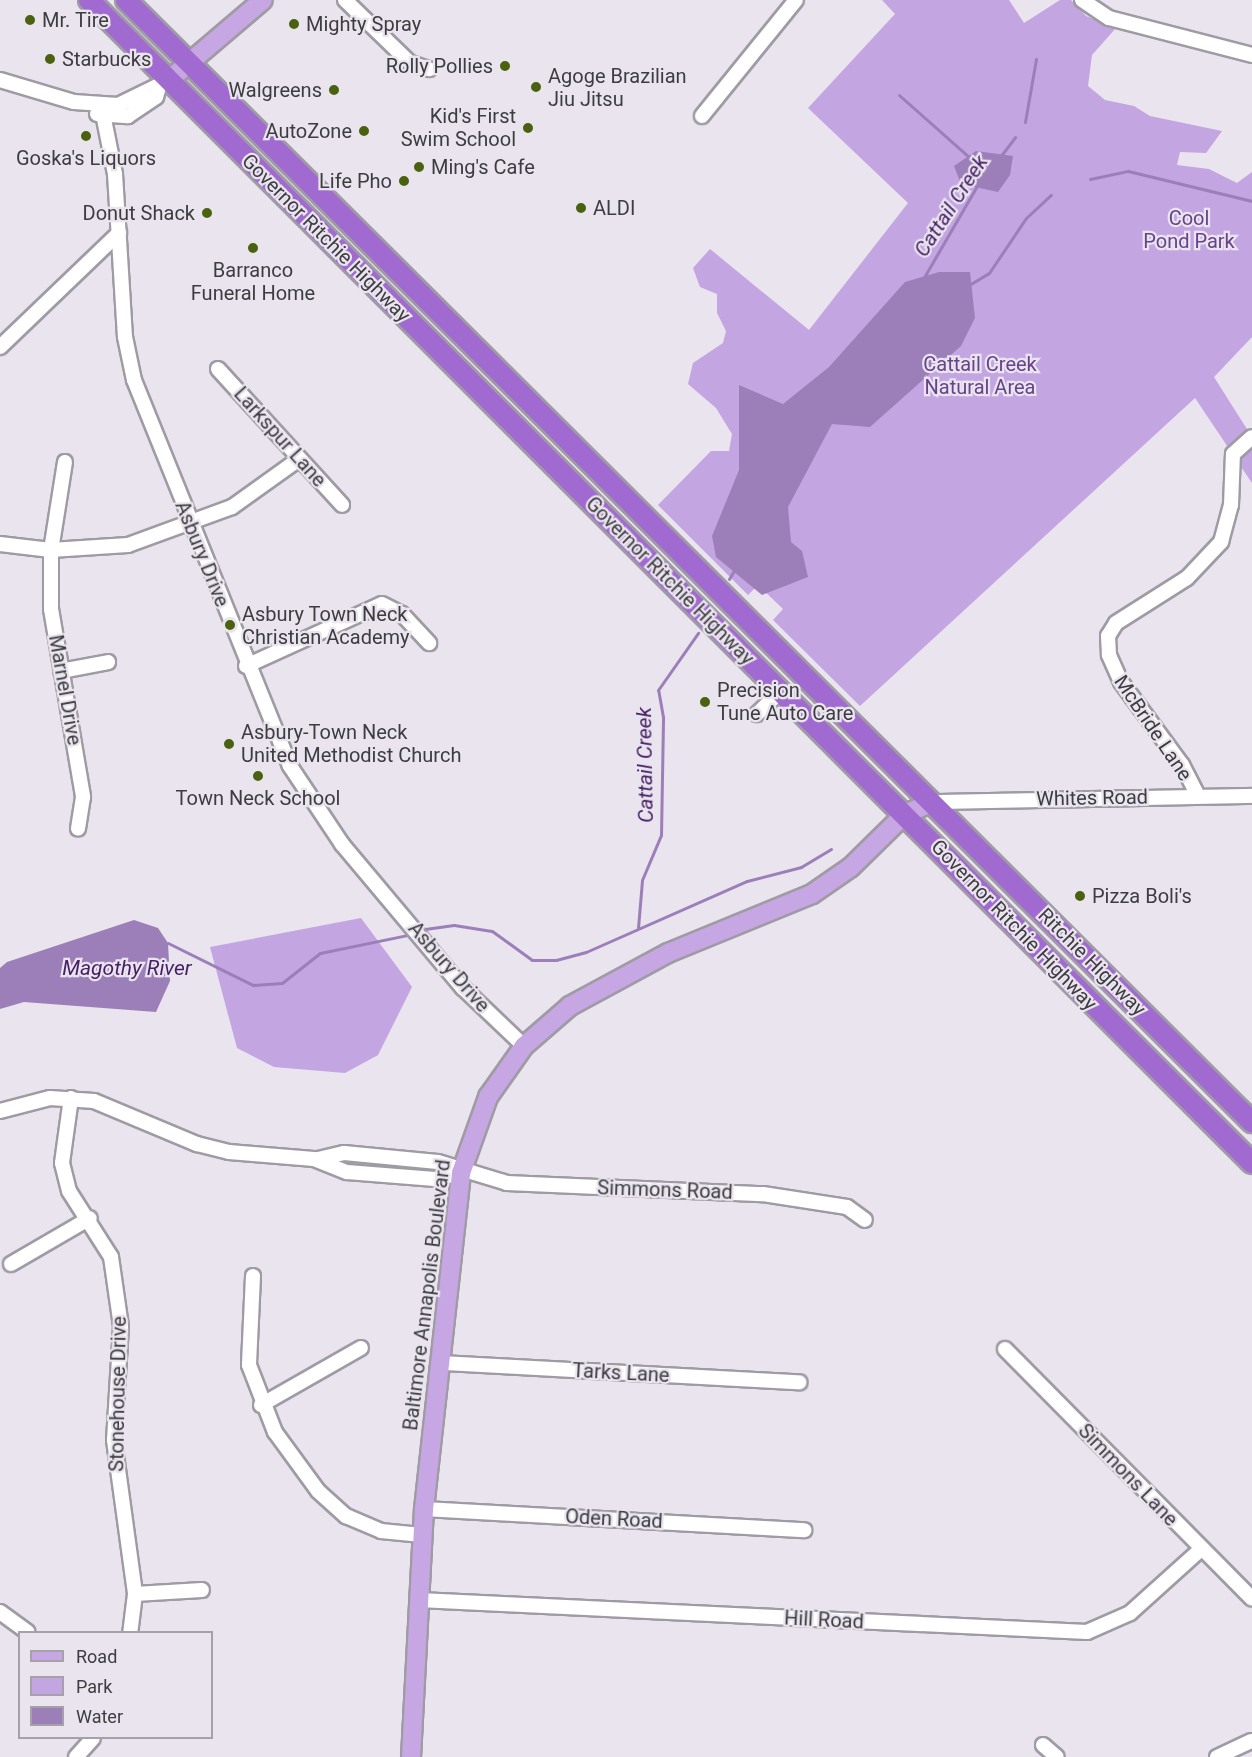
<!DOCTYPE html>
<style>
body{margin:0}
#map{position:relative;width:1252px;height:1757px;overflow:hidden;background:#e9e4ee;font-family:Roboto,sans-serif}
div>[style]{position:absolute}
.green>*{inset:0;background:#c3a5e1}
.water>*{inset:0;background:#9c7fb9}
.stream>*{height:3px;margin:-1.5px;padding:0 1.5px;transform-origin:1.5px;border-radius:1.5px;background:#9c7fb9}
.roads{filter:drop-shadow(2px 0 #9f9ba4) drop-shadow(-2px 0 #9f9ba4) drop-shadow(0 2px #9f9ba4) drop-shadow(0 -2px #9f9ba4)}
.minor>*{height:14px;margin:-7px;padding:0 7px;transform-origin:7px;border-radius:7px;background:#fff}
.major>*{height:18px;margin:-9px;padding:0 9px;transform-origin:9px;border-radius:9px;background:#c6a6e3}
.highway>*{height:20px;margin:-10px;padding:0 10px;transform-origin:10px;border-radius:10px;background:#a06ad0}
.dots>*{width:16px;height:16px;translate:-50% -50%;box-sizing:border-box;border:3px solid #e9e4ee;border-radius:50%}
span{translate:-50% -50%;white-space:nowrap;text-align:center;line-height:1.15;-webkit-text-stroke:4.5px #e9e4ee;paint-order:stroke}
.poi-label{font-size:20px;color:#3d3c3f}
.left{translate:0 -50%;text-align:left}
.right{translate:-100% -50%;text-align:right}
.park-label{font-size:20px;color:#68428a}
.street-label{font-size:20px;color:#3d3c3f}
.water-label{font-size:21px;color:#461f65;font-style:italic}
.legend{position:absolute;left:18px;top:1631px;width:195px;height:108px;box-sizing:border-box;background:#e9e4ee;border:2px solid #a4a1a8;margin:0;padding:8px 10px;list-style:none;font-size:18px;color:#3d3c3f}
.legend li{display:flex;align-items:center;gap:12px;height:30px}
.legend b{width:30px;border:2px solid #a4a1a8}
</style>
<div id="map">
<div class="green">
<i style="clip-path:polygon(882px 0,1009px 0,1024px 23px,1060px 0,1071px 0,1086px 16px,1116px 28px,1092px 55px,1088px 86px,1105px 100px,1134px 106px,1150px 116px,1222px 131px,1206px 153px,1180px 152px,1177px 165px,1209px 169px,1237px 183px,1252px 172px,1252px 337px,1214px 377px,1252px 437px,1252px 483px,1195px 398px,860px 706px,773px 620px,783px 609px,758px 585px,748px 595px,658px 505px,711px 451px,729px 451px,732px 434px,716px 408px,688px 384px,693px 363px,723px 343px,726px 331px,717px 313px,717px 294px,700px 287px,693px 268px,710px 249px,809px 330px,908px 203px,808px 108px,895px 14px)"></i>
<i style="clip-path:polygon(361px 918px,412px 987px,378px 1055px,345px 1073px,274px 1067px,237px 1048px,210px 947px)"></i>
</div>
<div class="water">
<i style="clip-path:polygon(976px 151px,1013px 156px,1010px 175px,998px 192px,961px 184px,954px 166px)"></i>
<i style="clip-path:polygon(939px 272px,970px 272px,975px 318px,961px 346px,870px 427px,832px 424px,788px 507px,791px 542px,802px 551px,808px 577px,762px 595px,716px 557px,712px 536px,739px 470px,739px 385px,783px 404px,829px 367px,905px 282px)"></i>
<i style="clip-path:polygon(134px 920px,158px 928px,168px 943px,170px 981px,156px 1012px,24px 1002px,0 1009px,0 968px,7px 962px)"></i>
</div>
<div class="stream">
<i style="left:899px;top:95px;width:96px;rotate:41.6deg"></i>
<i style="left:1025px;top:122px;width:64px;rotate:-80.1deg"></i>
<i style="left:1000px;top:157px;width:25px;rotate:-53deg"></i>
<i style="left:1090px;top:179px;width:39px;rotate:-12deg"></i>
<i style="left:1128px;top:171px;width:128px;rotate:13.6deg"></i>
<i style="left:923px;top:279px;width:108px;rotate:-59.9deg"></i>
<i style="left:969px;top:285px;width:23px;rotate:-31deg"></i>
<i style="left:989px;top:273px;width:66px;rotate:-56.1deg"></i>
<i style="left:1026px;top:218px;width:34px;rotate:-43deg"></i>
<i style="left:729px;top:579px;width:14px;rotate:-60deg"></i>
<i style="left:638px;top:928px;width:48px;rotate:-85.2deg"></i>
<i style="left:642px;top:880px;width:49px;rotate:-67.1deg"></i>
<i style="left:661px;top:835px;width:118px;rotate:-89deg"></i>
<i style="left:663px;top:717px;width:27px;rotate:-100deg"></i>
<i style="left:658px;top:690px;width:70px;rotate:-54.9deg"></i>
<i style="left:425px;top:929px;width:29px;rotate:-8deg"></i>
<i style="left:454px;top:925px;width:38px;rotate:9deg"></i>
<i style="left:492px;top:931px;width:49px;rotate:35.9deg"></i>
<i style="left:532px;top:960px;width:24px"></i>
<i style="left:556px;top:960px;width:31px;rotate:-15deg"></i>
<i style="left:586px;top:952px;width:176px;rotate:-23.8deg"></i>
<i style="left:747px;top:881px;width:56px;rotate:-14.5deg"></i>
<i style="left:801px;top:867px;width:35px;rotate:-31deg"></i>
<i style="left:168px;top:943px;width:95px;rotate:26.3deg"></i>
<i style="left:253px;top:985px;width:29px;rotate:-4deg"></i>
<i style="left:282px;top:983px;width:48px;rotate:-38.3deg"></i>
<i style="left:320px;top:953px;width:90px;rotate:-11.6deg"></i>
</div>
<div class="roads">
<div class="minor">
<i style="left:345px;top:0;width:91px;rotate:44.1deg"></i>
<i style="left:410px;top:63px;width:20px;rotate:18deg"></i>
<i style="left:1082px;top:0;width:32px;rotate:34deg"></i>
<i style="left:1109px;top:18px;width:148px;rotate:14.5deg"></i>
<i style="left:0;top:80px;width:77px;rotate:16.6deg"></i>
<i style="left:74px;top:102px;width:44px;rotate:3.9deg"></i>
<i style="left:118px;top:105px;width:57px;rotate:-26.1deg"></i>
<i style="left:101px;top:104px;width:71px;rotate:78.7deg"></i>
<i style="left:115px;top:174px;width:163px;rotate:86.5deg"></i>
<i style="left:125px;top:337px;width:44px;rotate:78.2deg"></i>
<i style="left:134px;top:380px;width:416px;rotate:68deg"></i>
<i style="left:290px;top:766px;width:94px;rotate:56.3deg"></i>
<i style="left:342px;top:844px;width:188px;rotate:50deg"></i>
<i style="left:463px;top:988px;width:84px;rotate:43.6deg"></i>
<i style="left:97px;top:114px;width:31px;rotate:4deg"></i>
<i style="left:128px;top:116px;width:34px;rotate:-34deg"></i>
<i style="left:156px;top:97px;width:10px;rotate:-73deg"></i>
<i style="left:702px;top:116px;width:149px;rotate:-51deg"></i>
<i style="left:0;top:347px;width:165px;rotate:-43.8deg"></i>
<i style="left:218px;top:369px;width:184px;rotate:47.6deg"></i>
<i style="left:65px;top:462px;width:89px;rotate:99deg"></i>
<i style="left:51px;top:550px;width:59px;rotate:90deg"></i>
<i style="left:51px;top:609px;width:191px;rotate:80.3deg"></i>
<i style="left:83px;top:797px;width:32px;rotate:99deg"></i>
<i style="left:0;top:544px;width:51px;rotate:6.7deg"></i>
<i style="left:51px;top:550px;width:77px;rotate:-3.7deg"></i>
<i style="left:128px;top:545px;width:111px;rotate:-20.1deg"></i>
<i style="left:232px;top:507px;width:82px;rotate:-35.6deg"></i>
<i style="left:246px;top:666px;width:149px;rotate:-24.5deg"></i>
<i style="left:382px;top:604px;width:22px;rotate:27deg"></i>
<i style="left:402px;top:614px;width:40px;rotate:47deg"></i>
<i style="left:61px;top:671px;width:48px;rotate:-10.8deg"></i>
<i style="left:757px;top:714px;width:33px;rotate:-44deg"></i>
<i style="left:1198px;top:796px;width:35px;rotate:-117deg"></i>
<i style="left:1182px;top:765px;width:103px;rotate:-126.3deg"></i>
<i style="left:1121px;top:682px;width:30px;rotate:-114deg"></i>
<i style="left:1109px;top:655px;width:19px;rotate:-93deg"></i>
<i style="left:1108px;top:636px;width:15px;rotate:-58deg"></i>
<i style="left:1116px;top:623px;width:84px;rotate:-32.4deg"></i>
<i style="left:1187px;top:578px;width:50px;rotate:-46.6deg"></i>
<i style="left:1221px;top:542px;width:38px;rotate:-75deg"></i>
<i style="left:1231px;top:505px;width:51px;rotate:-87.8deg"></i>
<i style="left:1233px;top:454px;width:25px;rotate:-42deg"></i>
<i style="left:933px;top:802px;width:319px;rotate:-1.1deg"></i>
<i style="left:71px;top:1098px;width:66px;rotate:97.9deg"></i>
<i style="left:62px;top:1163px;width:29px;rotate:76deg"></i>
<i style="left:69px;top:1191px;width:78px;rotate:57.5deg"></i>
<i style="left:111px;top:1257px;width:70px;rotate:81.8deg"></i>
<i style="left:121px;top:1326px;width:114px;rotate:93.5deg"></i>
<i style="left:114px;top:1440px;width:155px;rotate:82.2deg"></i>
<i style="left:135px;top:1594px;width:38px;rotate:97deg"></i>
<i style="left:0;top:1111px;width:52px;rotate:-14.6deg"></i>
<i style="left:50px;top:1098px;width:44px;rotate:3.9deg"></i>
<i style="left:94px;top:1101px;width:112px;rotate:22.7deg"></i>
<i style="left:197px;top:1144px;width:33px;rotate:14deg"></i>
<i style="left:229px;top:1152px;width:85px;rotate:4.7deg"></i>
<i style="left:314px;top:1159px;width:35px;rotate:22deg"></i>
<i style="left:347px;top:1172px;width:88px;rotate:4.5deg"></i>
<i style="left:435px;top:1179px;width:27px;rotate:-13deg"></i>
<i style="left:318px;top:1159px;width:27px;rotate:-13deg"></i>
<i style="left:344px;top:1153px;width:94px;rotate:5.5deg"></i>
<i style="left:438px;top:1162px;width:72px;rotate:16.9deg"></i>
<i style="left:507px;top:1183px;width:256px;rotate:2.5deg"></i>
<i style="left:763px;top:1194px;width:85px;rotate:8.8deg"></i>
<i style="left:847px;top:1207px;width:22px;rotate:36deg"></i>
<i style="left:11px;top:1264px;width:91px;rotate:-30.2deg"></i>
<i style="left:253px;top:1276px;width:89px;rotate:92.6deg"></i>
<i style="left:249px;top:1365px;width:72px;rotate:68.8deg"></i>
<i style="left:275px;top:1432px;width:73px;rotate:53.9deg"></i>
<i style="left:318px;top:1491px;width:38px;rotate:42deg"></i>
<i style="left:346px;top:1516px;width:38px;rotate:23deg"></i>
<i style="left:381px;top:1531px;width:41px;rotate:5.6deg"></i>
<i style="left:1005px;top:1349px;width:351px;rotate:45.3deg"></i>
<i style="left:443px;top:1363px;width:357px;rotate:3.1deg"></i>
<i style="left:261px;top:1405px;width:115px;rotate:-29.7deg"></i>
<i style="left:424px;top:1509px;width:381px;rotate:3.2deg"></i>
<i style="left:135px;top:1594px;width:67px;rotate:-3.4deg"></i>
<i style="left:419px;top:1600px;width:669px;rotate:2.74deg"></i>
<i style="left:1087px;top:1632px;width:47px;rotate:-23.8deg"></i>
<i style="left:1130px;top:1613px;width:96px;rotate:-42deg"></i>
<i style="left:0;top:1612px;width:34px;rotate:36deg"></i>
<i style="left:1043px;top:1745px;width:18px;rotate:41deg"></i>
<i style="left:76px;top:1757px;width:25px;rotate:-48deg"></i>
<i style="left:1217px;top:1757px;width:38px;rotate:-25deg"></i>
</div>
<div class="major">
<i style="left:169px;top:80px;width:123px;rotate:-40.4deg"></i>
<i style="left:411px;top:1757px;width:248px;rotate:-87deg"></i>
<i style="left:424px;top:1509px;width:338px;rotate:-83.7deg"></i>
<i style="left:461px;top:1173px;width:81px;rotate:-70.4deg"></i>
<i style="left:488px;top:1097px;width:62px;rotate:-54.8deg"></i>
<i style="left:524px;top:1046px;width:61px;rotate:-41deg"></i>
<i style="left:570px;top:1006px;width:111px;rotate:-28.4deg"></i>
<i style="left:668px;top:953px;width:156px;rotate:-22.3deg"></i>
<i style="left:812px;top:894px;width:47px;rotate:-34.7deg"></i>
<i style="left:851px;top:867px;width:76px;rotate:-44.5deg"></i>
<i style="left:905px;top:814px;width:30px;rotate:-23deg"></i>
</div>
<div class="highway">
<i style="left:89px;top:0;width:1645px;rotate:45deg"></i>
<i style="left:126px;top:0;width:1590px;rotate:44.9deg"></i>
</div>
</div>
<div class="dots">
<i style="left:30px;top:20px;background:#4a620f"></i>
<i style="left:294px;top:24px;background:#4a620f"></i>
<i style="left:50px;top:59px;background:#4a620f"></i>
<i style="left:505px;top:66px;background:#4a620f"></i>
<i style="left:536px;top:87px;background:#4a620f"></i>
<i style="left:334px;top:90px;background:#4a620f"></i>
<i style="left:528px;top:128px;background:#4a620f"></i>
<i style="left:364px;top:131px;background:#4a620f"></i>
<i style="left:86px;top:136px;background:#4a620f"></i>
<i style="left:419px;top:167px;background:#4a620f"></i>
<i style="left:404px;top:181px;background:#4a620f"></i>
<i style="left:581px;top:208px;background:#4a620f"></i>
<i style="left:207px;top:213px;background:#4a620f"></i>
<i style="left:253px;top:248px;background:#4a620f"></i>
<i style="left:230px;top:625px;background:#4a620f"></i>
<i style="left:705px;top:702px;background:#4a620f"></i>
<i style="left:229px;top:744px;background:#4a620f"></i>
<i style="left:258px;top:776px;background:#4a620f"></i>
<i style="left:1080px;top:896px;background:#4a620f"></i>
</div>
<div class="poi-label">
<span class="left" style="left:42px;top:20px">Mr. Tire</span>
<span class="left" style="left:306px;top:24px">Mighty Spray</span>
<span class="left" style="left:62px;top:59px">Starbucks</span>
<span class="right" style="left:493px;top:66px">Rolly Pollies</span>
<span class="left" style="left:548px;top:88px">Agoge Brazilian<br>Jiu Jitsu</span>
<span class="right" style="left:322px;top:90px">Walgreens</span>
<span class="right" style="left:516px;top:128px">Kid's First<br>Swim School</span>
<span class="right" style="left:352px;top:131px">AutoZone</span>
<span style="left:86px;top:158px">Goska's Liquors</span>
<span class="left" style="left:431px;top:167px">Ming's Cafe</span>
<span class="right" style="left:392px;top:181px">Life Pho</span>
<span class="left" style="left:593px;top:208px">ALDI</span>
<span class="right" style="left:195px;top:213px">Donut Shack</span>
<span style="left:253px;top:282px">Barranco<br>Funeral Home</span>
<span class="left" style="left:242px;top:626px">Asbury Town Neck<br>Christian Academy</span>
<span class="left" style="left:717px;top:702px">Precision<br>Tune Auto Care</span>
<span class="left" style="left:241px;top:744px">Asbury-Town Neck<br>United Methodist Church</span>
<span style="left:258px;top:798px">Town Neck School</span>
<span class="left" style="left:1092px;top:896px">Pizza Boli's</span>
</div>
<div class="park-label">
<span style="left:1189px;top:230px">Cool<br>Pond Park</span>
<span style="left:980px;top:376px">Cattail Creek<br>Natural Area</span>
</div>
<div class="street-label">
<span style="left:326px;top:238px;rotate:45deg">Governor Ritchie Highway</span>
<span style="left:280px;top:437px;rotate:48deg">Larkspur Lane</span>
<span style="left:202px;top:554px;rotate:68deg">Asbury Drive</span>
<span style="left:670px;top:581px;rotate:45deg">Governor Ritchie Highway</span>
<span style="left:65px;top:690px;rotate:80deg">Marnel Drive</span>
<span style="left:1153px;top:728px;rotate:56deg">McBride Lane</span>
<span style="left:1092px;top:798px;rotate:-1deg">Whites Road</span>
<span style="left:1014px;top:925px;rotate:46deg">Governor Ritchie Highway</span>
<span style="left:1092px;top:962px;rotate:45deg">Ritchie Highway</span>
<span style="left:449px;top:967px;rotate:49deg">Asbury Drive</span>
<span style="left:665px;top:1190px;rotate:2deg">Simmons Road</span>
<span style="left:427px;top:1295px;rotate:-83deg">Baltimore Annapolis Boulevard</span>
<span style="left:621px;top:1373px;rotate:3deg">Tarks Lane</span>
<span style="left:118px;top:1394px;rotate:-89deg">Stonehouse Drive</span>
<span style="left:1128px;top:1475px;rotate:46deg">Simmons Lane</span>
<span style="left:614px;top:1519px;rotate:3deg">Oden Road</span>
<span style="left:824px;top:1620px;rotate:3deg">Hill Road</span>
</div>
<div class="water-label">
<span style="left:951px;top:206px;rotate:-57deg">Cattail Creek</span>
<span style="left:645px;top:765px;rotate:-91deg">Cattail Creek</span>
<span style="left:127px;top:968px">Magothy River</span>
</div>
<ul class="legend">
<li><b style="height:8px;background:#c6a6e3"></b>Road</li>
<li><b style="height:16px;background:#c3a5e1"></b>Park</li>
<li><b style="height:16px;background:#9c7fb9"></b>Water</li>
</ul>
</div>
